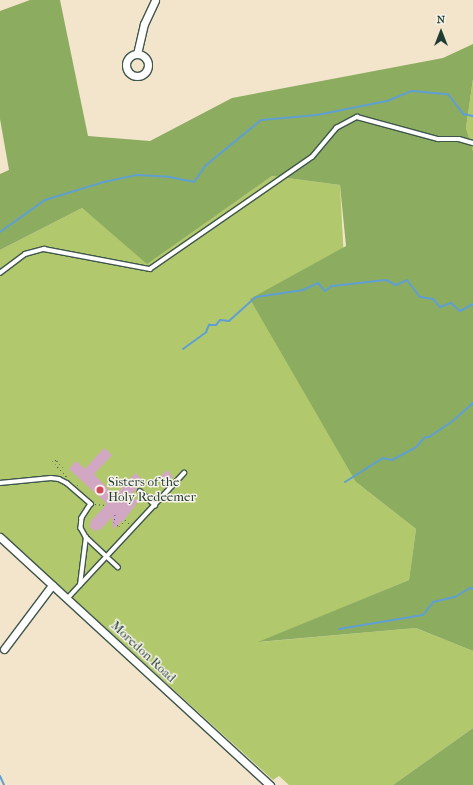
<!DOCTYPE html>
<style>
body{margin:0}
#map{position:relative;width:473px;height:785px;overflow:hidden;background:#f2e5cc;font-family:"IM FELL French Canon",serif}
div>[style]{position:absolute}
.green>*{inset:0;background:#b1c86d}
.forest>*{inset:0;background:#8cac60}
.stream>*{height:2px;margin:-1px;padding:0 1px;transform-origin:1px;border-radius:1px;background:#609fd2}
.building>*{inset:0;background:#d2a7c3}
.path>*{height:1px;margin-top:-0.5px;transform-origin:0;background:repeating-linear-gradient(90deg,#3f564b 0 1px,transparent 0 4px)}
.roads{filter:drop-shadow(1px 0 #3f564b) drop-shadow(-1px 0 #3f564b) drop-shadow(0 1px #3f564b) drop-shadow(0 -1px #3f564b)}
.service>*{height:3.5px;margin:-1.75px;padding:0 1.75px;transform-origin:1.75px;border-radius:1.75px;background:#fff}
.minor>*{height:7px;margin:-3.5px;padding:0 3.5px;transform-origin:3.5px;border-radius:3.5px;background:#fff}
.minor>.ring{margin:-3.5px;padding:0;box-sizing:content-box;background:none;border:7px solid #fff;border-radius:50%}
.dots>*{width:11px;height:11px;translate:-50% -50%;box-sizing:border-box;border:2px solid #f7f3e8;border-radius:50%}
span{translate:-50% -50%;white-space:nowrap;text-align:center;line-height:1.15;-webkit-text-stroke:3px #f7f3e8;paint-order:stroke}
.poi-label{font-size:13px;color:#1f3d34}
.left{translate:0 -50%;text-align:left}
.street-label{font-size:13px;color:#1f3d34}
.north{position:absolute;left:421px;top:12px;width:40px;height:40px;-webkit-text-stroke:3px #f7f3e8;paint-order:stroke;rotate:0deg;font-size:11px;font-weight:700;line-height:16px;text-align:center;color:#1f3d34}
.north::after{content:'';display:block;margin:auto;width:14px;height:18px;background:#1f3d34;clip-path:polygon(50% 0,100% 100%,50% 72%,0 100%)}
</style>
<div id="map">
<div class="green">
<i style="clip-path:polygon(473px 79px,473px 151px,466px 128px)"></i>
<i style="clip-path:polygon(272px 176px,340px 185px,356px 482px,416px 529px,409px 580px,260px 642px,416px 628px,473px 651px,473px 728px,393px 785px,289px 785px,279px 776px,273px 780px,0 532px,0 250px,82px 208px,147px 263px)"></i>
</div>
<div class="forest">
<i style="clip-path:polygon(30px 0,60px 0,88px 136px,150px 141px,232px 98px,443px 58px,473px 44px,473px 79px,466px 128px,473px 151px,473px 651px,416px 628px,258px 642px,409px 580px,416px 529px,356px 482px,250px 299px,346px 246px,340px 185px,272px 176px,147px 264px,82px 208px,0 250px,0 174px,9px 170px,0 119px,0 11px)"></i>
<i style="clip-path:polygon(473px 728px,473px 785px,393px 785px)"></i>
</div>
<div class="stream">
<i style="left:0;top:232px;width:55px;rotate:-35.4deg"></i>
<i style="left:45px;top:200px;width:62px;rotate:-17deg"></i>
<i style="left:104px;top:182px;width:33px;rotate:-12deg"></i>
<i style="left:136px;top:175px;width:33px;rotate:3deg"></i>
<i style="left:169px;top:177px;width:25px;rotate:11deg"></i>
<i style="left:194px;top:182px;width:19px;rotate:-55deg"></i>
<i style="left:205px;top:166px;width:72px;rotate:-39.4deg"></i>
<i style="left:261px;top:120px;width:56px;rotate:-5.1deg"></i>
<i style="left:317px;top:115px;width:71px;rotate:-11.3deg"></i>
<i style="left:387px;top:101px;width:27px;rotate:-22deg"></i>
<i style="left:412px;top:91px;width:36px;rotate:5deg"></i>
<i style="left:448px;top:94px;width:25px;rotate:53deg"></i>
<i style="left:463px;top:114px;width:10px;rotate:11deg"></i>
<i style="left:183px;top:349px;width:29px;rotate:-36deg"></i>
<i style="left:206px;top:332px;width:8px;rotate:-67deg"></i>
<i style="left:209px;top:325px;width:7px"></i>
<i style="left:216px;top:325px;width:6px;rotate:-51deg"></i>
<i style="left:220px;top:320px;width:9px;rotate:6deg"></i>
<i style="left:229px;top:321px;width:36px;rotate:-42deg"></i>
<i style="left:256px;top:297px;width:48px;rotate:-8.5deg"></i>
<i style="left:303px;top:290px;width:17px;rotate:-25deg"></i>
<i style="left:318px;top:283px;width:11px;rotate:49deg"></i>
<i style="left:325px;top:291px;width:9px;rotate:-36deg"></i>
<i style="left:332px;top:286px;width:54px;rotate:-6.3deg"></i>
<i style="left:386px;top:280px;width:11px;rotate:27deg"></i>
<i style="left:396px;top:285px;width:12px;rotate:-24deg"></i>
<i style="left:407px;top:280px;width:21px;rotate:53deg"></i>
<i style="left:420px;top:297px;width:13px;rotate:9deg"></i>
<i style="left:433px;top:299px;width:11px;rotate:49deg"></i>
<i style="left:440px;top:307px;width:12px;rotate:-20deg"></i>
<i style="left:451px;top:303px;width:12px;rotate:42deg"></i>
<i style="left:460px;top:311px;width:15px;rotate:-28deg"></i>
<i style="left:345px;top:482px;width:45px;rotate:-32.3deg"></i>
<i style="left:383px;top:458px;width:9px;rotate:13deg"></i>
<i style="left:392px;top:460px;width:27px;rotate:-28deg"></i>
<i style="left:416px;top:447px;width:13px;rotate:-48deg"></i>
<i style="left:425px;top:437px;width:4px"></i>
<i style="left:429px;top:437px;width:30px;rotate:-34deg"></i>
<i style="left:454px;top:420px;width:25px;rotate:-42deg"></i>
<i style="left:339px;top:629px;width:85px;rotate:-9.5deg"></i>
<i style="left:423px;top:615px;width:16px;rotate:-52deg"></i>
<i style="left:433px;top:602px;width:23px;rotate:-13deg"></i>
<i style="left:455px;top:597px;width:17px;rotate:-31deg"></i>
<i style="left:470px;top:588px;width:3px;rotate:18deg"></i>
<i style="left:0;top:776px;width:10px;rotate:66deg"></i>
</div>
<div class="building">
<i style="clip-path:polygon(104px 448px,112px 455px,94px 474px,115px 496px,135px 473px,144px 481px,131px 495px,138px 502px,124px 520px,113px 529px,112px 517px,101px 529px,95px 531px,90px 527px,91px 521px,107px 504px,69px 469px,76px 461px,85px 469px)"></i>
<i style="clip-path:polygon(167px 470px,173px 477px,164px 484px,159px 478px)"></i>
</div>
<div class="path">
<i style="left:63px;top:467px;width:10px;rotate:-135deg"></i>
<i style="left:56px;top:460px;width:4px;rotate:166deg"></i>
<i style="left:52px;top:461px;width:22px;rotate:47deg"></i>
<i style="left:77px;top:485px;width:4px;rotate:-45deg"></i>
<i style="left:95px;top:504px;width:11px;rotate:5deg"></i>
<i style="left:114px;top:523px;width:10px;rotate:-84deg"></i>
<i style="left:117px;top:525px;width:2px;rotate:27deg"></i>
<i style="left:119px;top:526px;width:8px;rotate:-45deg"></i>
<i style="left:125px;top:520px;width:6px;rotate:39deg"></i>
</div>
<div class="roads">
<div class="service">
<i style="left:0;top:273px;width:31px;rotate:-37deg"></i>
<i style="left:25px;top:254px;width:20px;rotate:-15deg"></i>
<i style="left:44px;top:249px;width:108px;rotate:10.7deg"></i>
<i style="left:150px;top:269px;width:197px;rotate:-34.7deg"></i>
<i style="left:312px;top:157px;width:38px;rotate:-50deg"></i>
<i style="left:336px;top:128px;width:24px;rotate:-28deg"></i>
<i style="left:357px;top:117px;width:84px;rotate:15.2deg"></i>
<i style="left:438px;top:139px;width:21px"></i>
<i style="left:459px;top:139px;width:15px;rotate:16deg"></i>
<i style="left:0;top:483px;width:51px;rotate:-5.6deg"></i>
<i style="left:51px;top:478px;width:8px;rotate:7deg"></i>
<i style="left:59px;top:479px;width:9px;rotate:27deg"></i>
<i style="left:67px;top:483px;width:32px;rotate:41deg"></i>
<i style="left:91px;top:504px;width:17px;rotate:123deg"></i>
<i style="left:82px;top:518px;width:10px;rotate:96deg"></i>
<i style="left:81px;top:528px;width:10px;rotate:61deg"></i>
<i style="left:86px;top:537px;width:44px;rotate:43.2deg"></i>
<i style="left:140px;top:491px;width:21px;rotate:43deg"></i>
<i style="left:80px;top:585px;width:48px;rotate:-82.9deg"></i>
<i style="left:67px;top:599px;width:172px;rotate:-47.1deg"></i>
</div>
<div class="minor">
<i class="ring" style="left:126px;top:54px;width:15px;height:15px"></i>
<i style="left:137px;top:54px;width:31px;rotate:-77deg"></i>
<i style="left:144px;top:24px;width:26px;rotate:-65deg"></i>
<i style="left:0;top:537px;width:367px;rotate:42.6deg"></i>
<i style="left:4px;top:649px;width:80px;rotate:-53.1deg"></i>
</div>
</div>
<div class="dots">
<i style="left:100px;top:490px;background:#d1495b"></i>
</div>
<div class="poi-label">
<span class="left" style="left:108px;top:490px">Sisters of the<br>Holy Redeemer</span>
</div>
<div class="street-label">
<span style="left:143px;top:652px;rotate:43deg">Moredon Road</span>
</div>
<div class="north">N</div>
</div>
